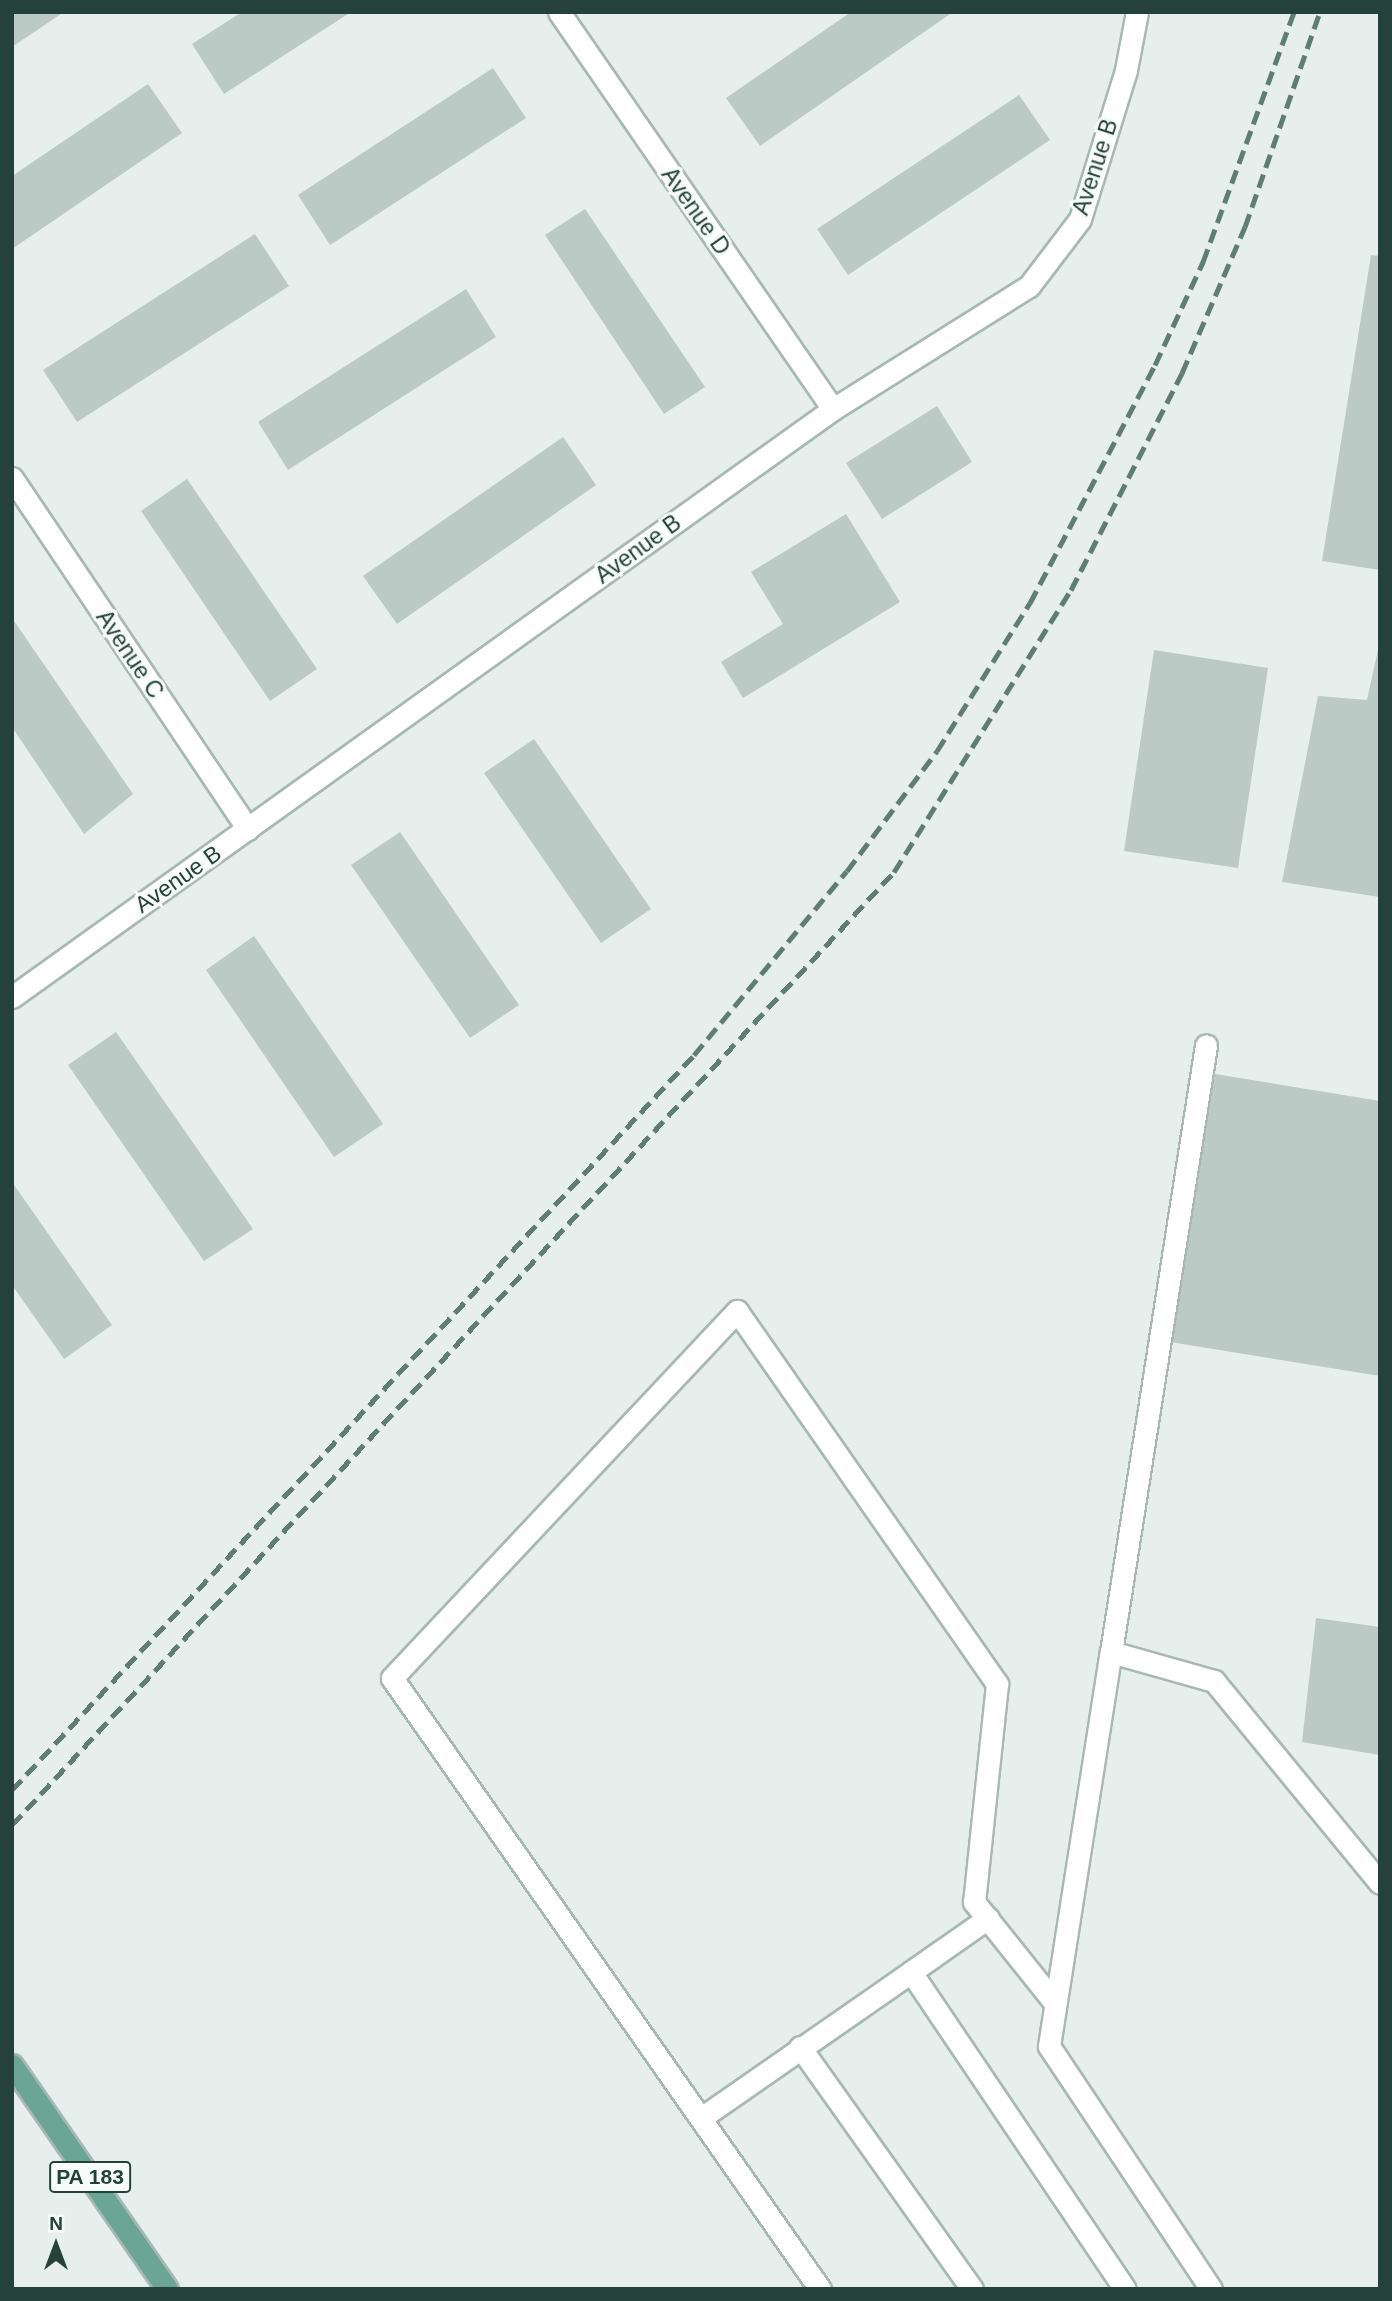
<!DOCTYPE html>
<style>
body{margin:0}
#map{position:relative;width:1392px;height:2301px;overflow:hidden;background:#e6efeb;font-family:Helvetica,sans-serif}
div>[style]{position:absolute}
.building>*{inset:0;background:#bbcac4}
.roads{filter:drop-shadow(2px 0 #a8b8b2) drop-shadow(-2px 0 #a8b8b2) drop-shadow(0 2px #a8b8b2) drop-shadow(0 -2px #a8b8b2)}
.service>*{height:21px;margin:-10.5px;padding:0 10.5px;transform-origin:10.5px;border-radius:10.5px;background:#fff}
.minor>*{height:21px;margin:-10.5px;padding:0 10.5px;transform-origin:10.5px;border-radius:10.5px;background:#fff}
.primary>*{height:21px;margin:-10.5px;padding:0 10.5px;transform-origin:10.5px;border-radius:10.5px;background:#6aa596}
.rail>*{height:5px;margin-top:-2.5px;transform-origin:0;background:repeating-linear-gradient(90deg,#5f7d75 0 14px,transparent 0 21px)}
span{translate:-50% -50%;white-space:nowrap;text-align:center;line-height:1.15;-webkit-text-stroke:6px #f7fbf9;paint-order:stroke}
.shield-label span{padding:2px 5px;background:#f7fbf9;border:2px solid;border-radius:5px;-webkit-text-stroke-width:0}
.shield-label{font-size:21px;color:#24423a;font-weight:700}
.street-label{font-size:23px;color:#24423a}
.frame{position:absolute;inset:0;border:14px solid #24423a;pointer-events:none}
.north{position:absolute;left:21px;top:2210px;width:70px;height:70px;-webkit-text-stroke:5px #f7fbf9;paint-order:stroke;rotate:0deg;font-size:19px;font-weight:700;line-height:28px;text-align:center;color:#24423a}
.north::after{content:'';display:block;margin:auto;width:24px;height:32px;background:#24423a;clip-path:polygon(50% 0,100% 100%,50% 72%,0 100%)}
</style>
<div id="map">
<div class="building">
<i style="clip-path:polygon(12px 12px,64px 12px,12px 47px)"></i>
<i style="clip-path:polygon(242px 12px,351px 12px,224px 94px,192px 44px)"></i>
<i style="clip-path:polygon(851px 12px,953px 12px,760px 146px,726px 98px)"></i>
<i style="clip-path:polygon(493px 68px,526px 118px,330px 245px,298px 195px)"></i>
<i style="clip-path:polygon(148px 84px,182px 133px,12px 249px,12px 176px)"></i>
<i style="clip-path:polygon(1019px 95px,1050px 140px,848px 275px,817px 229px)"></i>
<i style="clip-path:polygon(585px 209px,705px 387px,664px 414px,545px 235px)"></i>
<i style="clip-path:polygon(255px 234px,289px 286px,77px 422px,43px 370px)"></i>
<i style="clip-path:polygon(1371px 255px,1380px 256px,1380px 570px,1322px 561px)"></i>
<i style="clip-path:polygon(466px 289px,496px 337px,288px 470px,258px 422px)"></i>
<i style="clip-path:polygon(937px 406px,972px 462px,882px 519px,846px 463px)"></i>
<i style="clip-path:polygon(563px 437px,596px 485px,397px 624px,363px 576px)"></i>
<i style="clip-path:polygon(187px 479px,317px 669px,270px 701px,141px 511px)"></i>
<i style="clip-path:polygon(846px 514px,900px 602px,743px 698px,721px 662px,783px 624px,751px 572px)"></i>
<i style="clip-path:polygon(12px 618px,133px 794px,84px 834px,12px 727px)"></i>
<i style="clip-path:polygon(1380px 640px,1380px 897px,1282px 882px,1318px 696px,1367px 700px)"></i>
<i style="clip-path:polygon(1154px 650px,1268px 668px,1238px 868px,1124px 851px)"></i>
<i style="clip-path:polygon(534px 739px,651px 909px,601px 943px,484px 773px)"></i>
<i style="clip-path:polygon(400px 832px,519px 1005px,470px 1038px,351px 865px)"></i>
<i style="clip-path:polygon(254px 936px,383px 1124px,334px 1157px,206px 970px)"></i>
<i style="clip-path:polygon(116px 1032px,253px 1229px,204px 1261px,68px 1065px)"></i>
<i style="clip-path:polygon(1215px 1074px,1380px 1101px,1380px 1376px,1170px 1342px)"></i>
<i style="clip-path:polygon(12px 1182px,112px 1325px,64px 1359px,12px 1285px)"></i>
<i style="clip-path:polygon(1316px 1618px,1380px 1627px,1380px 1755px,1302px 1742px)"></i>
</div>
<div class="roads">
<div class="service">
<i style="left:1111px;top:1652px;width:614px;rotate:-81.1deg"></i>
<i style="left:988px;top:1918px;width:94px;rotate:145deg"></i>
<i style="left:911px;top:1972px;width:382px;rotate:56deg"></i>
<i style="left:800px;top:2047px;width:297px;rotate:54.6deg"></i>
<i style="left:701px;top:2118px;width:256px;rotate:-34.8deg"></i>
<i style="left:820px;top:2289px;width:746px;rotate:-125.01deg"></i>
<i style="left:392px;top:1678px;width:504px;rotate:-46.77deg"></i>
<i style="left:737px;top:1311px;width:455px;rotate:55.1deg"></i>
<i style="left:997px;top:1684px;width:219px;rotate:96deg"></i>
<i style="left:974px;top:1902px;width:129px;rotate:51.3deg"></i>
<i style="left:1211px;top:2289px;width:292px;rotate:-123.7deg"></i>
<i style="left:1049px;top:2046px;width:399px;rotate:-81.1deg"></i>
<i style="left:1111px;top:1652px;width:107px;rotate:15.7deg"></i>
<i style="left:1214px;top:1681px;width:261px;rotate:50.6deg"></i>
</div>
<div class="minor">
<i style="left:559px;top:12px;width:482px;rotate:55.4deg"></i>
<i style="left:12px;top:478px;width:423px;rotate:56.1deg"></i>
<i style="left:12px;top:997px;width:1010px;rotate:-35.61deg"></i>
<i style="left:833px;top:409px;width:231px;rotate:-32.1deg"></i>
<i style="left:1029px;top:286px;width:84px;rotate:-52.7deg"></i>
<i style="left:1080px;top:219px;width:156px;rotate:-72.8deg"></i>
<i style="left:1126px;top:70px;width:59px;rotate:-79.3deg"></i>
</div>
<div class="primary">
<i style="left:12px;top:2065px;width:272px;rotate:55.3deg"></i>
</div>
</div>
<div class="rail">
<i style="left:12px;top:1790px;width:1003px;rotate:-47.14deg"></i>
<i style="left:694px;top:1055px;width:239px;rotate:-50.3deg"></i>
<i style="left:847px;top:871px;width:150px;rotate:-53.1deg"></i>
<i style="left:937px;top:751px;width:175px;rotate:-57.9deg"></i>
<i style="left:1030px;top:603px;width:269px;rotate:-62.3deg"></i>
<i style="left:1155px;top:365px;width:114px;rotate:-65deg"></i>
<i style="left:1203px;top:262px;width:266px;rotate:-70deg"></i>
<i style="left:12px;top:1825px;width:1299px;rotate:-47.22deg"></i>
<i style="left:894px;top:872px;width:333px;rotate:-57.9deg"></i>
<i style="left:1071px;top:590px;width:244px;rotate:-62.9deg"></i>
<i style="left:1182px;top:373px;width:159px;rotate:-66.7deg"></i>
<i style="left:1245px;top:227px;width:228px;rotate:-70.8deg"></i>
</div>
<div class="shield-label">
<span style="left:90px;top:2177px">PA 183</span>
</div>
<div class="street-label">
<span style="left:1095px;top:167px;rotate:-72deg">Avenue B</span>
<span style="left:696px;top:211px;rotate:55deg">Avenue D</span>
<span style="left:638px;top:549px;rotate:-36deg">Avenue B</span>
<span style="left:130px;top:654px;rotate:56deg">Avenue C</span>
<span style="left:178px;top:879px;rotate:-35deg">Avenue B</span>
</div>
<div class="frame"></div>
<div class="north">N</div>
</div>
